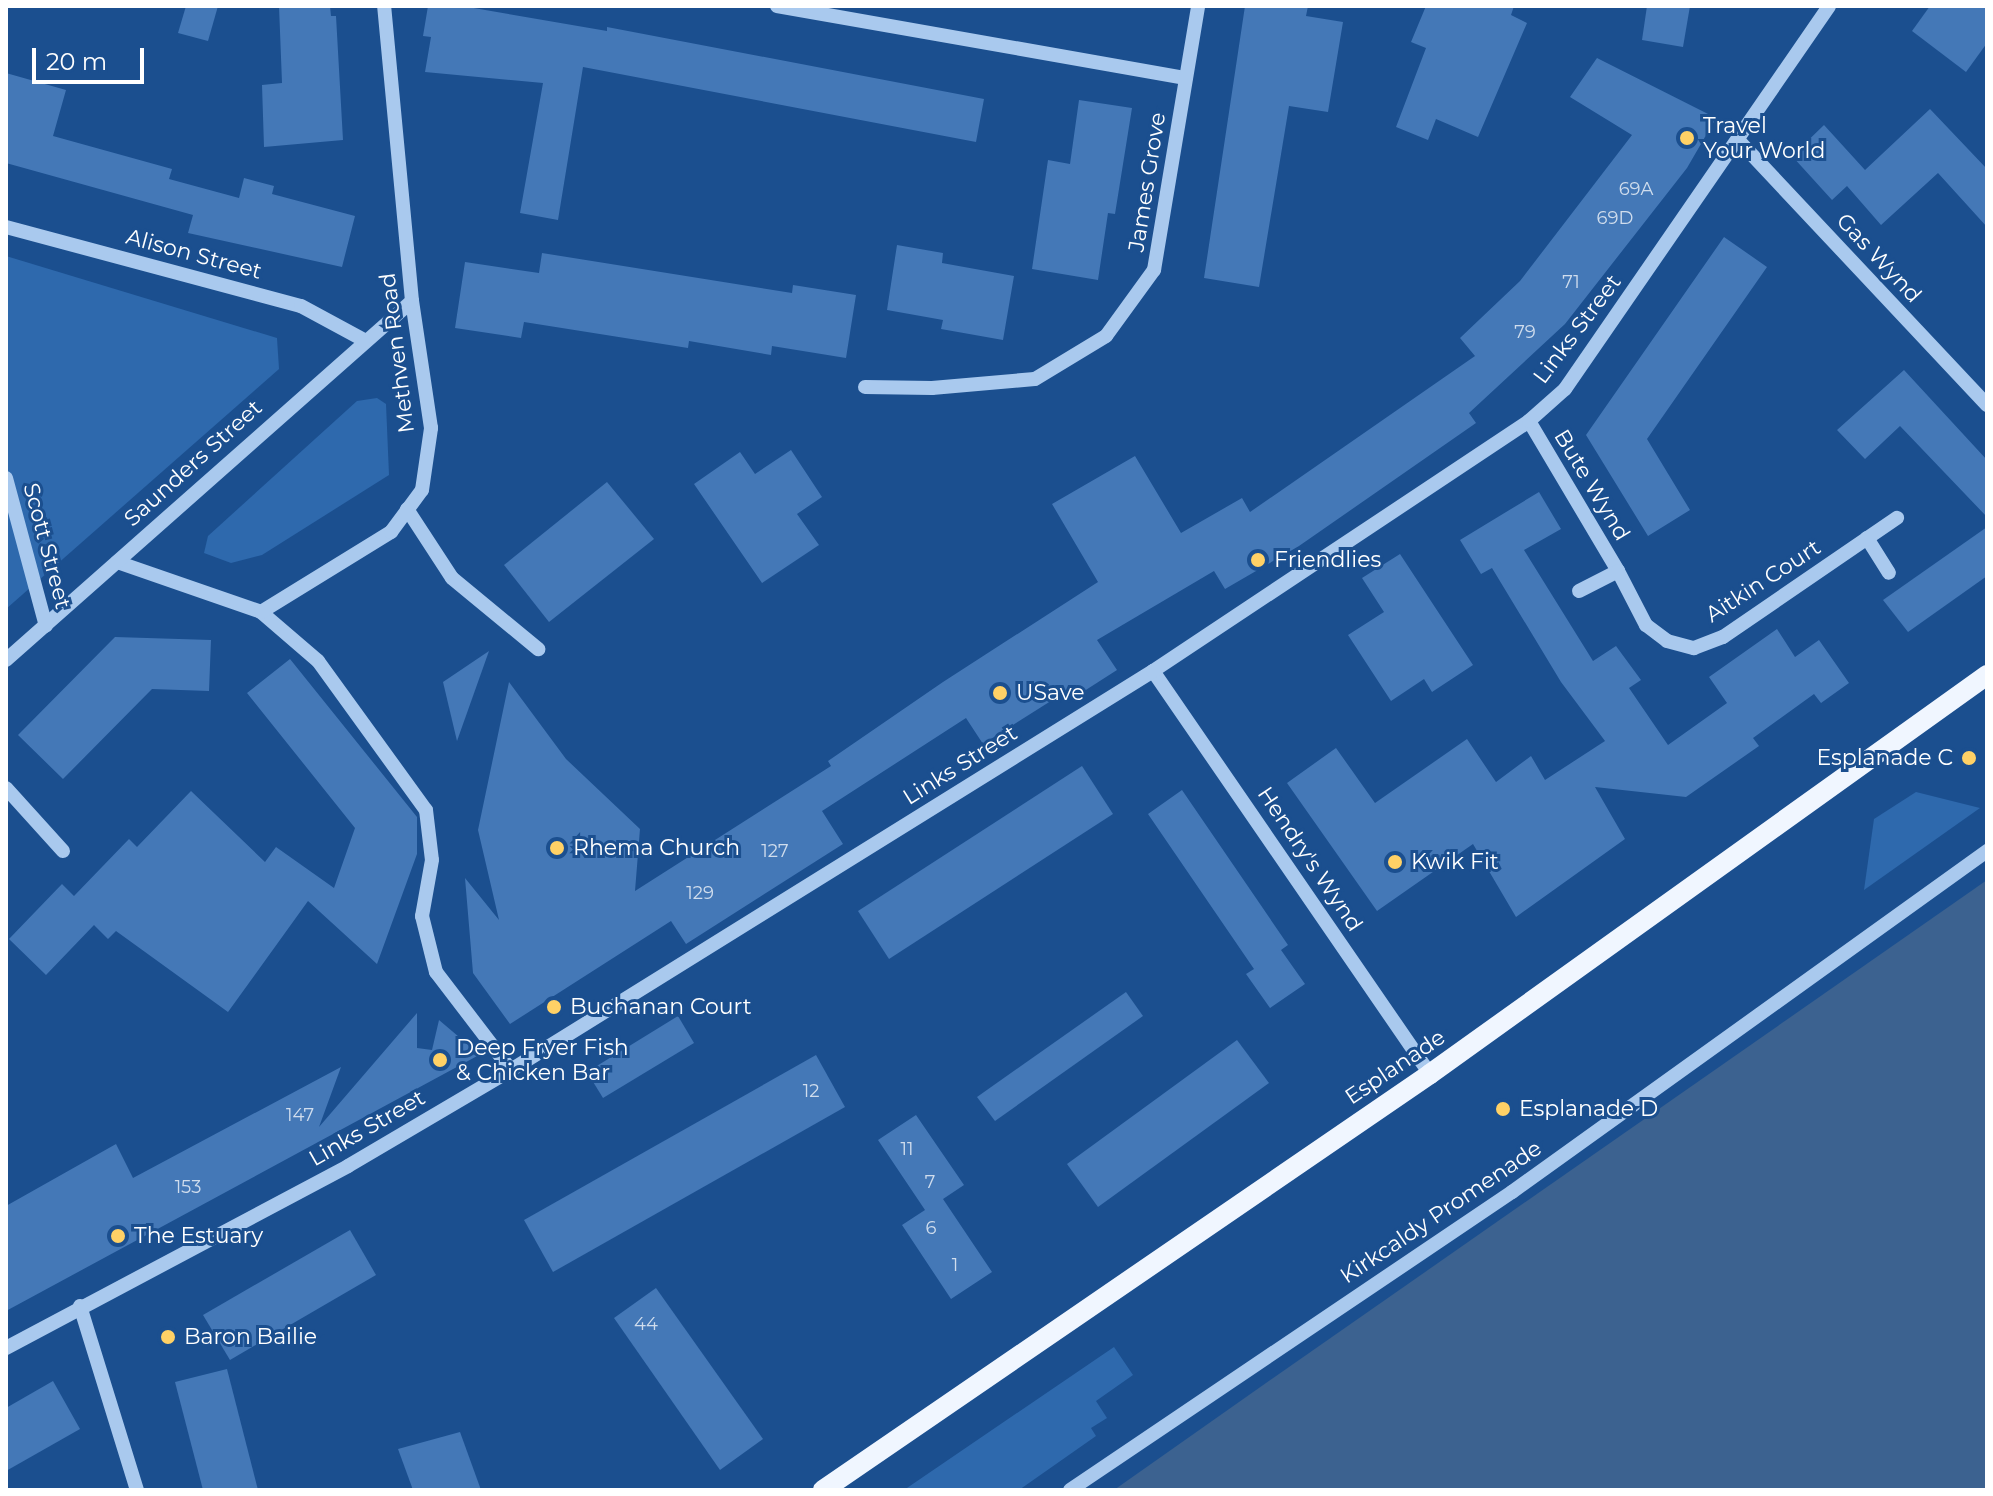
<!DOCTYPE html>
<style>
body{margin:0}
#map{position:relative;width:1993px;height:1496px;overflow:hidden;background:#1b4f8f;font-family:Montserrat,sans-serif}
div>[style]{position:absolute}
.green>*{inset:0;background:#2e69ad}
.water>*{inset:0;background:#3c6290}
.building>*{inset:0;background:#4478b7}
.minor>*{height:14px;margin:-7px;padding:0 7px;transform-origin:7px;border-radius:7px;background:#a9c9ee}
.major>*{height:20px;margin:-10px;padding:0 10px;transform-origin:10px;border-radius:10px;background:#f0f6ff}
.dots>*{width:22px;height:22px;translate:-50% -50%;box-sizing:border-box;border:4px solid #1b4f8f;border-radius:50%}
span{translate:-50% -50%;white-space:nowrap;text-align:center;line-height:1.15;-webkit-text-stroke:6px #1b4f8f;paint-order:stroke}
.number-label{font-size:18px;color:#d0dded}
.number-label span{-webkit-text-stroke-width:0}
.poi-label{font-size:22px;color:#fff}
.left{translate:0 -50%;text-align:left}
.right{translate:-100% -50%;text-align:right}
.street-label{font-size:22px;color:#fff}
.frame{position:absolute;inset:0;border:8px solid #fff;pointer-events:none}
.scale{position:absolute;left:32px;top:48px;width:112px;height:36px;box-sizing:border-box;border:4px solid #fff;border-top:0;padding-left:10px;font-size:24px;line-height:28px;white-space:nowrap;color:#fff;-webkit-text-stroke:6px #1b4f8f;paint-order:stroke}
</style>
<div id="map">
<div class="green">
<i style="clip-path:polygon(6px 256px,277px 338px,279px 369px,6px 609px)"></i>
<i style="clip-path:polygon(377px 398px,386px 404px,389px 475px,262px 555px,231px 563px,204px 553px,208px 536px,357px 401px)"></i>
<i style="clip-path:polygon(1916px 792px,1980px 808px,1864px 890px,1874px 819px)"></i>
<i style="clip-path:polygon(1114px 1347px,1133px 1375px,1096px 1401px,1107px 1418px,1091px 1428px,1096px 1436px,1019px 1490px,904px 1490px)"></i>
</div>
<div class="water">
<i style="clip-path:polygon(1987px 880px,1987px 1490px,1114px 1490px,1266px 1383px)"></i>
</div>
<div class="building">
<i style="clip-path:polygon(186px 6px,218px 6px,208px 41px,178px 33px)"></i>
<i style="clip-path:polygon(279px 6px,330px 6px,331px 16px,336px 16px,343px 140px,264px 147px,262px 85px,282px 83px)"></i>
<i style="clip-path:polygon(428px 6px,462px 6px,607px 31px,607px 27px,984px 99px,976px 142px,583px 67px,558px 220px,520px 213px,543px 83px,425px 72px,431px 37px,423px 36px)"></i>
<i style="clip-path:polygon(1245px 6px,1308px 6px,1306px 16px,1343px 22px,1328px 112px,1289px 106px,1259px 287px,1204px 278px)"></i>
<i style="clip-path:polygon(1426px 6px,1514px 6px,1511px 15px,1527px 23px,1478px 137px,1436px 119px,1428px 140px,1396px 127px,1426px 48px,1411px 42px)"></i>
<i style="clip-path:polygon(1647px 6px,1690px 6px,1683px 47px,1642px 40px)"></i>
<i style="clip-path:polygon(1930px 6px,1987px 6px,1987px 43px,1966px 72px,1912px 31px)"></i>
<i style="clip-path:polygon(1597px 58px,1716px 118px,1687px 168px,1565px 324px,1469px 413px,1476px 423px,1299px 546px,1225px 589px,1214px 571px,1097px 640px,1117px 670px,1078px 695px,1073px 687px,983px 744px,966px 718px,822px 811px,843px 844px,686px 944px,671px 921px,510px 1024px,473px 973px,465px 878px,499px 920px,478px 830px,509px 682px,566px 759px,640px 829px,635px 891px,831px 766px,828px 761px,943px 682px,1098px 582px,1052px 504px,1135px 456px,1181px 533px,1242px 498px,1250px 512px,1475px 356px,1460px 338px,1520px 281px,1632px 135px,1570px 97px)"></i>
<i style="clip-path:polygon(6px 73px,66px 90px,53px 136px,172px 169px,169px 179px,239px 198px,244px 178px,274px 186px,272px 194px,355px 216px,342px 267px,188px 233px,193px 215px,6px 163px)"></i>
<i style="clip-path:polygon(1079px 100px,1132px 108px,1115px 214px,1108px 213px,1098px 280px,1032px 269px,1048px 160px,1070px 164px)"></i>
<i style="clip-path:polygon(1930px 109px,1987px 169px,1987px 227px,1938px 173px,1881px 225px,1847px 186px,1832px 200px,1792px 156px,1824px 125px,1865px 170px)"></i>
<i style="clip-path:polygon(1724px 237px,1767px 267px,1647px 439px,1690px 510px,1648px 536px,1586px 435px)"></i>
<i style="clip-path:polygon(897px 245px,943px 253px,942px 263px,1014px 276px,1003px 340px,941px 329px,943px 320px,887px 310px)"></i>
<i style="clip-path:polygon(542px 253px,792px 293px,793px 285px,856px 295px,846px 358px,772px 346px,771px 355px,689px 341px,688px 348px,524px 322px,521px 338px,455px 328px,465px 262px,539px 273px)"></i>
<i style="clip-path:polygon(1904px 370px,1987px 460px,1987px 517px,1900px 426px,1865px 459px,1837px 430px)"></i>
<i style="clip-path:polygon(791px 450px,822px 497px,797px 514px,819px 545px,762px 583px,694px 484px,740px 452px,755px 474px)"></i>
<i style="clip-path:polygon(607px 482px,654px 539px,549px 622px,504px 565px)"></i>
<i style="clip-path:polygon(1539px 492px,1561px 529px,1524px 550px,1593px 661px,1616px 646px,1641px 680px,1629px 688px,1668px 745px,1727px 703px,1709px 677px,1777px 629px,1795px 657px,1819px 640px,1849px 683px,1821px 703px,1814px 694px,1753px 738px,1759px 746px,1686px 797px,1595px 787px,1625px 839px,1516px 917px,1473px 844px,1377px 911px,1287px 783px,1336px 748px,1375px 803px,1467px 739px,1496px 782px,1531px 756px,1545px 780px,1605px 741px,1561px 682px,1492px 568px,1481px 574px,1460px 540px)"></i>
<i style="clip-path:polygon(1987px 527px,1987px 576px,1908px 632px,1883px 600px)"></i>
<i style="clip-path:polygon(1400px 554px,1473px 665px,1432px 692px,1424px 679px,1391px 701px,1348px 635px,1384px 612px,1362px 578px)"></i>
<i style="clip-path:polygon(115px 637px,211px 640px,209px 691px,152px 689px,63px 779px,18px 735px)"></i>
<i style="clip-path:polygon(489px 651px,457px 741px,443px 682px)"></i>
<i style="clip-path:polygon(290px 659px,417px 817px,417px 854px,377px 964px,308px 901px,228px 1012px,116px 931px,108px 939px,94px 925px,46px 975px,9px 939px,62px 884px,74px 896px,129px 839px,137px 847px,191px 791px,265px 862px,276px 847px,334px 888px,355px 828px,247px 693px)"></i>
<i style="clip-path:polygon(1082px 766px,1113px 814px,889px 959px,858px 911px)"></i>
<i style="clip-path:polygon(1182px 790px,1288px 945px,1281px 950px,1305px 984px,1270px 1008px,1246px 974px,1254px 969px,1148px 814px)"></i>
<i style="clip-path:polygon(1126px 992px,1143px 1016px,995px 1121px,977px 1097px)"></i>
<i style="clip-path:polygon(417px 1013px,417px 1048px,432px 1050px,439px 1020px,472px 1048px,468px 1054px,479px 1055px,6px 1311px,6px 1206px,116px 1144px,133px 1178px,341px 1067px,319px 1127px)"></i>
<i style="clip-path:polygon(678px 1016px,694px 1043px,603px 1098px,587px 1072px)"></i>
<i style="clip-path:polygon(1237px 1040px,1269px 1083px,1098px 1207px,1067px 1164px)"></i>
<i style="clip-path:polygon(816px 1055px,845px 1107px,553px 1272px,524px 1220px)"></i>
<i style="clip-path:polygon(916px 1115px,964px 1185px,943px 1199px,992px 1272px,951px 1299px,902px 1225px,925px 1210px,878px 1140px)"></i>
<i style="clip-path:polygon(350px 1230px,376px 1275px,230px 1360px,203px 1315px)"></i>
<i style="clip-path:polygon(656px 1288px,763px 1439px,720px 1470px,614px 1318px)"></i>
<i style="clip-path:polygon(227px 1369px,258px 1490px,203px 1490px,175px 1382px)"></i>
<i style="clip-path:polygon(53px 1381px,80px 1429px,6px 1471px,6px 1408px)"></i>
<i style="clip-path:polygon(460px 1432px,481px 1490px,413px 1490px,398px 1449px)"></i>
</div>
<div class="minor">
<i style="left:777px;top:6px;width:415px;rotate:10deg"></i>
<i style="left:1740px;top:142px;width:361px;rotate:46.8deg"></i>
<i style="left:6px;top:227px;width:305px;rotate:15deg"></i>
<i style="left:301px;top:306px;width:72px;rotate:28.4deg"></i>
<i style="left:865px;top:387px;width:67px;rotate:0.9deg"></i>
<i style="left:932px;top:388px;width:103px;rotate:-5deg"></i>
<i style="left:1035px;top:379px;width:83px;rotate:-31.2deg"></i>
<i style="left:1106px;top:336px;width:82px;rotate:-54deg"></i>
<i style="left:1154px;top:270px;width:268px;rotate:-80.5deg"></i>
<i style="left:1529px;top:421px;width:174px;rotate:59.3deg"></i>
<i style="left:6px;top:478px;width:153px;rotate:74.9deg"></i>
<i style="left:407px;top:509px;width:82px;rotate:56.9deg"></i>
<i style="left:452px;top:578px;width:112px;rotate:39.5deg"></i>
<i style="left:1867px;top:538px;width:41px;rotate:57.8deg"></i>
<i style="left:117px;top:562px;width:152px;rotate:19.1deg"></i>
<i style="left:261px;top:612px;width:75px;rotate:40.7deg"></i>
<i style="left:318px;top:661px;width:184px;rotate:54.1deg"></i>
<i style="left:426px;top:810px;width:50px;rotate:83.2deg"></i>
<i style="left:432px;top:860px;width:57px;rotate:100.1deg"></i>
<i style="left:422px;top:916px;width:58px;rotate:76deg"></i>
<i style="left:436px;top:972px;width:123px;rotate:52.6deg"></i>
<i style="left:1579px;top:591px;width:44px;rotate:-27.1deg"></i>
<i style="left:1618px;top:571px;width:61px;rotate:62.6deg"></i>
<i style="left:1646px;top:625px;width:26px;rotate:37deg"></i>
<i style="left:1667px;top:641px;width:28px;rotate:15deg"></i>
<i style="left:1694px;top:648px;width:31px;rotate:-21deg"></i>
<i style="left:1723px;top:637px;width:211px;rotate:-34.4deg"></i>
<i style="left:261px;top:612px;width:153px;rotate:-31.6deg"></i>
<i style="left:391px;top:532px;width:52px;rotate:-53.6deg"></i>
<i style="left:422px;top:490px;width:63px;rotate:-81.7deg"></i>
<i style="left:431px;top:428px;width:128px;rotate:-98.5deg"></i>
<i style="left:412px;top:301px;width:296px;rotate:-95.4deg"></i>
<i style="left:6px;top:660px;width:542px;rotate:-41.48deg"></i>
<i style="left:1153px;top:671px;width:489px;rotate:55.5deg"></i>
<i style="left:6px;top:788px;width:85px;rotate:47.9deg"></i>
<i style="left:80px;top:1306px;width:193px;rotate:72.8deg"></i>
<i style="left:6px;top:1348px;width:387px;rotate:-28deg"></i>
<i style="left:348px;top:1166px;width:189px;rotate:-30.5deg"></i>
<i style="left:511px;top:1070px;width:756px;rotate:-31.86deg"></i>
<i style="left:1153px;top:671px;width:452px;rotate:-33.6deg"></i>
<i style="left:1529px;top:421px;width:48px;rotate:-41.6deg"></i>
<i style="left:1565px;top:389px;width:465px;rotate:-55.4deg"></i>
<i style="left:1070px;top:1490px;width:533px;rotate:-33.99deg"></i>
<i style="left:1512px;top:1192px;width:585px;rotate:-35.67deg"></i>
</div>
<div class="major">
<i style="left:823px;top:1490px;width:736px;rotate:-34.42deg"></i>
<i style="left:1430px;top:1074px;width:685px;rotate:-35.62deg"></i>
</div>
<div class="dots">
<i style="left:1687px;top:138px;background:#ffd166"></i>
<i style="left:1258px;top:560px;background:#ffd166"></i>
<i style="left:1000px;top:693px;background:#ffd166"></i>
<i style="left:1969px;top:758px;background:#ffd166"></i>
<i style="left:557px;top:848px;background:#ffd166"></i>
<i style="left:1395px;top:862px;background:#ffd166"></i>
<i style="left:554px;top:1007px;background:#ffd166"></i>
<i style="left:440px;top:1060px;background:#ffd166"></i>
<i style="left:1503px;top:1109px;background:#ffd166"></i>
<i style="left:118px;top:1236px;background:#ffd166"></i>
<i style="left:168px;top:1337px;background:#ffd166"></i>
</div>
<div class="number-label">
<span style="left:1636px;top:189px">69A</span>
<span style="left:1615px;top:218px">69D</span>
<span style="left:1571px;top:282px">71</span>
<span style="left:1525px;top:332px">79</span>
<span style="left:775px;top:851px">127</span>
<span style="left:700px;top:893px">129</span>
<span style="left:811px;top:1091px">12</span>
<span style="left:300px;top:1115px">147</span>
<span style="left:907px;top:1149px">11</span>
<span style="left:930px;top:1182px">7</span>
<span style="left:188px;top:1187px">153</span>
<span style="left:931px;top:1228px">6</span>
<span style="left:955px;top:1265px">1</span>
<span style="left:646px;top:1324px">44</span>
</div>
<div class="poi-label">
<span class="left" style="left:1703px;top:138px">Travel<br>Your World</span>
<span class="left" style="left:1274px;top:560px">Friendlies</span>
<span class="left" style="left:1016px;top:693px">USave</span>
<span class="right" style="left:1953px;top:758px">Esplanade C</span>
<span class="left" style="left:573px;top:848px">Rhema Church</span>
<span class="left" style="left:1411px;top:862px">Kwik Fit</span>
<span class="left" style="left:570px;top:1007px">Buchanan Court</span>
<span class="left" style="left:456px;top:1060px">Deep Fryer Fish<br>&amp; Chicken Bar</span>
<span class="left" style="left:1519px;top:1109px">Esplanade D</span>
<span class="left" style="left:134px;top:1236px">The Estuary</span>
<span class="left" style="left:184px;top:1337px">Baron Bailie</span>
</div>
<div class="street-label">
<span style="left:1147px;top:182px;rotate:-81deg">James Grove</span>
<span style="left:194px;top:254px;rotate:15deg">Alison Street</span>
<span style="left:1879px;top:258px;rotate:47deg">Gas Wynd</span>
<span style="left:1577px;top:329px;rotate:-53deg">Links Street</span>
<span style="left:397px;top:353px;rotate:-97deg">Methven Road</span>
<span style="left:193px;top:463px;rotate:-42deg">Saunders Street</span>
<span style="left:1592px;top:485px;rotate:59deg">Bute Wynd</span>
<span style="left:47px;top:546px;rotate:75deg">Scott Street</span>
<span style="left:1763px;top:581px;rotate:-33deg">Aitkin Court</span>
<span style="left:960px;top:765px;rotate:-32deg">Links Street</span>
<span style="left:1310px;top:859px;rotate:56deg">Hendry's Wynd</span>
<span style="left:1395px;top:1067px;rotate:-34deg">Esplanade</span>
<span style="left:367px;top:1128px;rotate:-30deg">Links Street</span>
<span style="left:1441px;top:1212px;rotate:-34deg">Kirkcaldy Promenade</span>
</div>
<div class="frame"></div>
<div class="scale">20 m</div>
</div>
